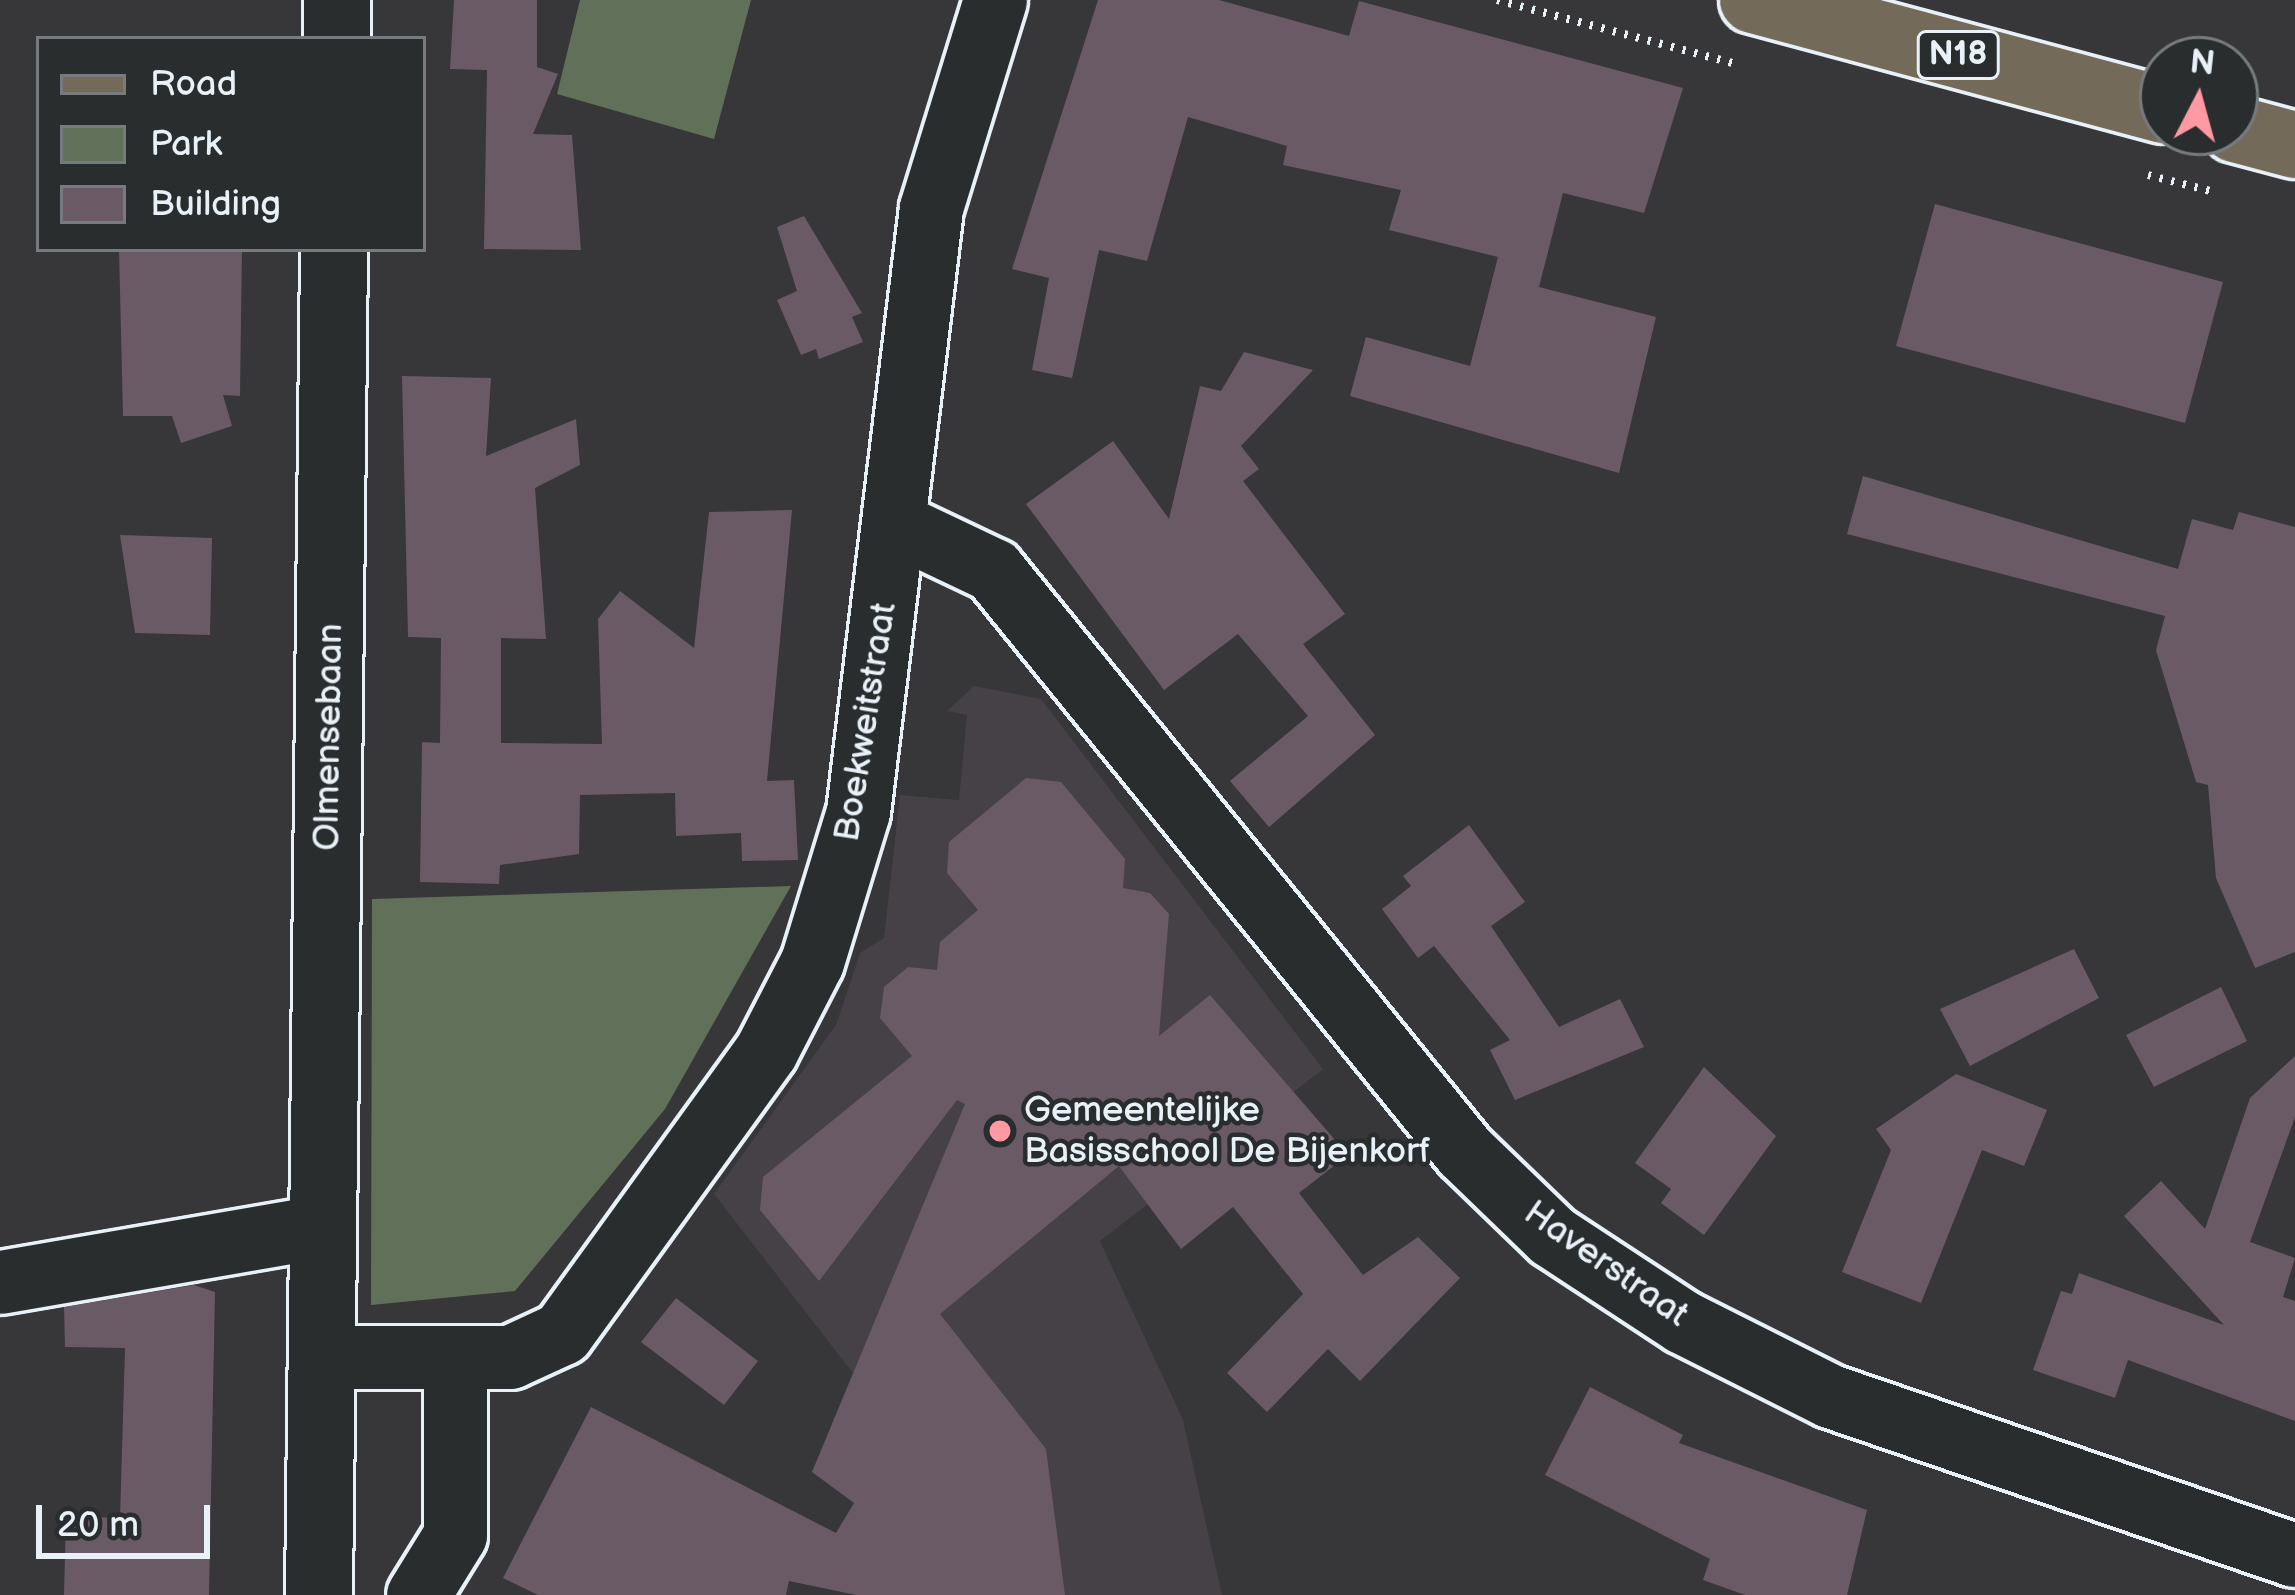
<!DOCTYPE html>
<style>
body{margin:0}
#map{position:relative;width:2295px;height:1595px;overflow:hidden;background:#373639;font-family:"Balsamiq Sans",sans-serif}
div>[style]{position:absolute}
.built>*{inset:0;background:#464146}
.green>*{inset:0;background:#617058}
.building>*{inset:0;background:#6a5a65}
.path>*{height:8px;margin-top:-4px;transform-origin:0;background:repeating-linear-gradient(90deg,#e8f1f8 0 3px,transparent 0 12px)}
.roads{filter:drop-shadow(3px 0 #e8f1f8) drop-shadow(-3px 0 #e8f1f8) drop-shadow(0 3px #e8f1f8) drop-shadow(0 -3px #e8f1f8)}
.street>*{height:63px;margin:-31.5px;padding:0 31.5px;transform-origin:31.5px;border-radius:31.5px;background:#2a2d2e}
.secondary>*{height:66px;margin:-33px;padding:0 33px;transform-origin:33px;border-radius:33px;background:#2a2d2e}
.primary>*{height:66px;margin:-33px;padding:0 33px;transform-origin:33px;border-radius:33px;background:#746a5a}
.dots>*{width:33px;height:33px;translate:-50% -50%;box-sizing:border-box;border:6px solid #2a2d2e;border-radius:50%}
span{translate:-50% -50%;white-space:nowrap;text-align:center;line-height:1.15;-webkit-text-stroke:9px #2a2d2e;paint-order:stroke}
.shield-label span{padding:3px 9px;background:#2a2d2e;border:3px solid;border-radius:9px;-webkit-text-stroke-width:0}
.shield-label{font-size:33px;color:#e8f1f8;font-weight:700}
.street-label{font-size:36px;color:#e8f1f8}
.poi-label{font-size:36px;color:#e8f1f8}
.left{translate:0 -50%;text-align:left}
.legend{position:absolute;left:36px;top:36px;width:390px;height:216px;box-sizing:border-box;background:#2a2d2e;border:3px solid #767b7f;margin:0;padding:15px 21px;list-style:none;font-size:36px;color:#e8f1f8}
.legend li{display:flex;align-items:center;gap:24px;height:60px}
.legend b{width:60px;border:3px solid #767b7f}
.north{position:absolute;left:2139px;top:36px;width:120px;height:120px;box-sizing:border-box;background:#2a2d2e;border:3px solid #767b7f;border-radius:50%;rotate:6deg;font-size:33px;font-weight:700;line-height:48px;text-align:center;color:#e8f1f8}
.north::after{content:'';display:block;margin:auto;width:42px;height:54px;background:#ff9aa2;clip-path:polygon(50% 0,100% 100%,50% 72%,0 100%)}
.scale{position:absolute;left:36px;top:1505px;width:174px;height:54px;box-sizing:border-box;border:6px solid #e8f1f8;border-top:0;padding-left:15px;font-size:36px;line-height:42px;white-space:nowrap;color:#e8f1f8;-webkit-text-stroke:9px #2a2d2e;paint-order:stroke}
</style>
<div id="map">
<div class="built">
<i style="clip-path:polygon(974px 686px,1041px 699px,1323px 1069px,1100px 1241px,1183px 1420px,1222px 1595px,910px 1595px,887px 1417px,714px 1194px,836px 1025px,860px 953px,884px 938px,900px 795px,959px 800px,967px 715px,947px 711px)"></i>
</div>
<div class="green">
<i style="clip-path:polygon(580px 0,751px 0,714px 139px,557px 94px)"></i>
<i style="clip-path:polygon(791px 886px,665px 1109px,515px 1291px,371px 1305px,372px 899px)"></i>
</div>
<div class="building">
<i style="clip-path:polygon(454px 0,537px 0,537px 67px,558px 74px,533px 134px,572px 135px,581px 250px,484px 249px,487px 70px,450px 69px)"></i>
<i style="clip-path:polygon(1098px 0,1219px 0,1349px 36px,1359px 1px,1683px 88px,1644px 213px,1563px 193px,1539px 287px,1656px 317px,1619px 473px,1350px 396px,1366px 337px,1470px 366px,1498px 257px,1389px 230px,1401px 190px,1283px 165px,1287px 146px,1188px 117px,1147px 261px,1099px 250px,1072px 378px,1032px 370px,1049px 278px,1012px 269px)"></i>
<i style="clip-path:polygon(1935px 204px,2223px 282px,2185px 423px,1896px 346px)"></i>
<i style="clip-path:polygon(804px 216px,862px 313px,852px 317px,863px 342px,819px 359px,816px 349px,801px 355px,777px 300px,797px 291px,777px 227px)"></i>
<i style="clip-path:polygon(119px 249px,242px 249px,240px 396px,223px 395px,232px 426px,181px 443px,172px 416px,123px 416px)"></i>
<i style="clip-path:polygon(1244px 352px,1313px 370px,1241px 446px,1259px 469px,1243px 481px,1345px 614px,1303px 644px,1375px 735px,1269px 827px,1230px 781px,1308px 716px,1238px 634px,1164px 690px,1026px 504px,1113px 441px,1169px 519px,1200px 386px,1221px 391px)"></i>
<i style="clip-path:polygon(402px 376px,491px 378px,486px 456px,576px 419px,580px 465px,535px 488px,546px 639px,501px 638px,501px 743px,602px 744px,598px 619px,620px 591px,694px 648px,709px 512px,792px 510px,767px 781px,794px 780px,798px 860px,742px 861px,741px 833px,676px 836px,675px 793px,580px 795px,579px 854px,500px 865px,499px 884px,420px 882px,422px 742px,440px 743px,441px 638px,408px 637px)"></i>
<i style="clip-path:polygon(1863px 476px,2178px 569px,2192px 519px,2233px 530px,2239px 512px,2295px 527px,2295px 952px,2255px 968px,2216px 878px,2208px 785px,2196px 782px,2156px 650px,2165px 616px,1847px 534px)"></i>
<i style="clip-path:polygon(120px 535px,212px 538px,210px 635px,135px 633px)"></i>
<i style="clip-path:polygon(1026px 778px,1061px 782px,1125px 859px,1123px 888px,1150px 893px,1169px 914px,1159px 1036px,1210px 995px,1348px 1155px,1299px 1193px,1363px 1275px,1418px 1237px,1460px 1278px,1360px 1381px,1328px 1349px,1267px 1412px,1227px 1373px,1303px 1294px,1233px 1207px,1181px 1249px,1119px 1166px,940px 1314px,1046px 1449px,1065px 1595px,856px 1595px,789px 1581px,786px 1595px,538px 1595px,503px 1578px,591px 1407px,836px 1533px,854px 1503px,812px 1472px,965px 1104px,957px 1100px,819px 1281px,760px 1210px,763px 1177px,912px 1056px,880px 1018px,884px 987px,908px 967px,937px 970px,940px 942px,978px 910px,947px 873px,949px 842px)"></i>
<i style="clip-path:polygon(1469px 825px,1525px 902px,1491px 926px,1559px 1027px,1620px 999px,1644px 1047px,1515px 1100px,1490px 1050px,1510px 1040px,1434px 946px,1418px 958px,1382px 909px,1411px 886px,1403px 876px)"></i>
<i style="clip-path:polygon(2074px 949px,2099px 998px,1970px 1066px,1940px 1009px)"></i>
<i style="clip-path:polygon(2221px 987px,2247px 1041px,2154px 1087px,2126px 1035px)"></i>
<i style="clip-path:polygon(2295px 1056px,2295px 1117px,2250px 1242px,2295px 1258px,2283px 1297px,2295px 1301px,2295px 1421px,2128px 1360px,2115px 1398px,2033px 1370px,2061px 1291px,2072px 1294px,2079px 1273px,2224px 1325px,2124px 1216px,2161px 1181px,2205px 1229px,2250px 1098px)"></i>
<i style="clip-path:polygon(1704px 1067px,1776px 1136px,1704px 1235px,1661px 1203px,1671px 1189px,1635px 1163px)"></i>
<i style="clip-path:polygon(1956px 1074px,2047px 1110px,2024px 1166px,1982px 1150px,1921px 1303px,1842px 1272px,1891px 1150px,1876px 1129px)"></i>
<i style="clip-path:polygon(194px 1285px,215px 1292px,209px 1595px,64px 1595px,66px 1516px,120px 1518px,125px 1348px,65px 1347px,64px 1307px)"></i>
<i style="clip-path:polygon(676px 1298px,758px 1361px,724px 1405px,641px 1342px)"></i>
<i style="clip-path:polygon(1590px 1387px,1683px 1435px,1679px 1443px,1867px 1510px,1847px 1595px,1745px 1595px,1703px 1580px,1710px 1559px,1545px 1475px)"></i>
</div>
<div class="path">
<i style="left:1497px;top:0;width:251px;rotate:15deg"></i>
<i style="left:2191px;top:51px;width:34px;rotate:15deg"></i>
<i style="left:2148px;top:175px;width:68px;rotate:14.4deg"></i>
</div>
<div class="roads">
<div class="street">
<i style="left:894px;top:523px;width:110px;rotate:25.4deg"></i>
<i style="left:993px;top:570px;width:748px;rotate:50.97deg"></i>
<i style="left:1464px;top:1151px;width:122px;rotate:44deg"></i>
<i style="left:1552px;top:1236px;width:157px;rotate:33.3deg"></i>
<i style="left:1683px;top:1322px;width:165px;rotate:26.7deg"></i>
<i style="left:1830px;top:1396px;width:491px;rotate:18.9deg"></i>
<i style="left:0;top:1282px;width:328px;rotate:-9.8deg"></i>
<i style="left:322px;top:1357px;width:188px"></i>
<i style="left:510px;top:1357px;width:57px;rotate:-24.8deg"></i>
<i style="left:562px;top:1333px;width:348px;rotate:-54.1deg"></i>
<i style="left:766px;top:1051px;width:100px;rotate:-62.7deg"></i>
<i style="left:812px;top:962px;width:157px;rotate:-73deg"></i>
<i style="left:858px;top:812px;width:608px;rotate:-83.11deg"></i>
<i style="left:931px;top:208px;width:218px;rotate:-72.9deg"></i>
<i style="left:418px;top:1595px;width:70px;rotate:-58.3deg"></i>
<i style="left:455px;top:1535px;width:174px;rotate:-90deg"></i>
</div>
<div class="secondary">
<i style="left:337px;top:39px;width:39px;rotate:-90deg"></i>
<i style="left:319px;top:1595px;width:1346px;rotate:-89.36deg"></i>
</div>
<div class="primary">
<i style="left:1753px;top:0;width:424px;rotate:15deg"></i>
<i style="left:2235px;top:129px;width:62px;rotate:14.9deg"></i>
</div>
</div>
<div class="dots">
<i style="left:1000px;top:1131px;background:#ff9aa2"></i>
</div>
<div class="shield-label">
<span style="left:1958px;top:55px">N18</span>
</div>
<div class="street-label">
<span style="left:866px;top:722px;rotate:-81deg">Boekweitstraat</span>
<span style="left:329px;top:737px;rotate:-89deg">Olmensebaan</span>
<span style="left:1606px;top:1264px;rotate:35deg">Haverstraat</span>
</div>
<div class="poi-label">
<span class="left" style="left:1024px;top:1131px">Gemeentelijke<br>Basisschool De Bijenkorf</span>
</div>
<ul class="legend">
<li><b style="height:15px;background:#746a5a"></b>Road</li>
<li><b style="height:33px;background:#617058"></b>Park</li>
<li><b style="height:33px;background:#6a5a65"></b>Building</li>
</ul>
<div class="north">N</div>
<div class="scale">20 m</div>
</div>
